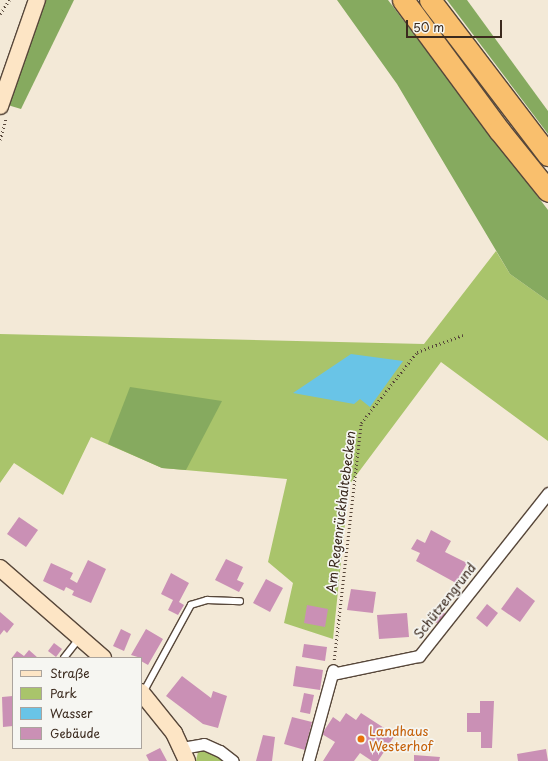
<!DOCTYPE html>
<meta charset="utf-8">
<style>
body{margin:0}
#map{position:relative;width:548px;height:761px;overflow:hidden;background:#f3e9d7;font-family:"Playpen Sans",sans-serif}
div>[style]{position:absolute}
.green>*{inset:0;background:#a9c46b}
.forest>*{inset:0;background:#86aa5f}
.water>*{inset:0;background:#69c4e7}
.building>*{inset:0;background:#ca90b5}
.path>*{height:2.5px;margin-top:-1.25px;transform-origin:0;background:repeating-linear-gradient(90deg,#57473a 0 1px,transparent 0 4px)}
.roads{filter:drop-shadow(1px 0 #57473a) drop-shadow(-1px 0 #57473a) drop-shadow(0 1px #57473a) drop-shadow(0 -1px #57473a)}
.service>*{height:5.5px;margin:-2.75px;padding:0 2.75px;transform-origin:2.75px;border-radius:2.75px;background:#fff}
.minor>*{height:11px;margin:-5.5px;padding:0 5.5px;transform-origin:5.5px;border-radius:5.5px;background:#fff}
.secondary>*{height:16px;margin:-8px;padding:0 8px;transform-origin:8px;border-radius:8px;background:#fde5c5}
.motorway>*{height:21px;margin:-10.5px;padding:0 10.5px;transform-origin:10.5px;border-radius:10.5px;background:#f9bf6d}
.dots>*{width:11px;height:11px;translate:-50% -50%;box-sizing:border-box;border:2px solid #f6f6f2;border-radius:50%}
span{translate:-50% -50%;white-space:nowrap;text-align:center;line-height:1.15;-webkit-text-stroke:3.5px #f6f6f2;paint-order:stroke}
.street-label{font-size:13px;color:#3b2a1e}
.food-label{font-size:13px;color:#c56008}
.left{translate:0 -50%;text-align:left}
.legend{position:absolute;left:12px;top:657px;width:130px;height:92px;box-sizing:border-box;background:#f6f6f2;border:1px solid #aba49d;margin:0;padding:5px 7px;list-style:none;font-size:12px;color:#3b2a1e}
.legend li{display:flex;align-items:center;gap:8px;height:20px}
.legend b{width:20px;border:1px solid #aba49d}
.scale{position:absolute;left:406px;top:20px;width:96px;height:18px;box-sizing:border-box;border:2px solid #3b2a1e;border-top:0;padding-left:5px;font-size:12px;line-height:14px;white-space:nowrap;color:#3b2a1e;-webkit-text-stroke:3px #f6f6f2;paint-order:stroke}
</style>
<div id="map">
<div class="green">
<i style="clip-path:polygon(496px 251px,510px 274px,548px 301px,548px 441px,441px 362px,349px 485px,333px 639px,284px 623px,293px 583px,268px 562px,287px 479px,162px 468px,91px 437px,63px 495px,14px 463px,0 483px,0 334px,424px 344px)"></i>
<i style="clip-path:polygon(203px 750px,210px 751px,225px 761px,196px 761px,198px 752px)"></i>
</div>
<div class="forest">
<i style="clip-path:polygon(37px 0,74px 0,21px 109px,1px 103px)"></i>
<i style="clip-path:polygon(337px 0,388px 0,548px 210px,548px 301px,510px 274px,397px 84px)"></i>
<i style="clip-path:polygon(447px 0,467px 0,548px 111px,548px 134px)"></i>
<i style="clip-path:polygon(130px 387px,222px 401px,186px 470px,162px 468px,108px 444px)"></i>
</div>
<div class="water">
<i style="clip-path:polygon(351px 354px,403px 361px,370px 407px,360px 399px,354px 404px,293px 393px)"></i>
</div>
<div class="building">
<i style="clip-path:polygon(19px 517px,38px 530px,26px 547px,7px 534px)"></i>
<i style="clip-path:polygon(431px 530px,451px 541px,445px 552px,467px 563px,456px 583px,416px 561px,420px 553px,411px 549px,417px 539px,425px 543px)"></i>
<i style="clip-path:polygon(226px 559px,243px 567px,237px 580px,244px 583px,239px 592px,215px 580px)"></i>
<i style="clip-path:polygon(88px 560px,106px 569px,91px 603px,72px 595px,74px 591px,66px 587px,64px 591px,43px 581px,51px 563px,73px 573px,70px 579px,77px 583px)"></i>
<i style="clip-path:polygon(171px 573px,189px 583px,179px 602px,184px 605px,178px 615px,168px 610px,173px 600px,161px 594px)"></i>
<i style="clip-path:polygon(266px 579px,283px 588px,270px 612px,253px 603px)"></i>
<i style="clip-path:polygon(517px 587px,535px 601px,520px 622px,501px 609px)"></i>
<i style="clip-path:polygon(351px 589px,376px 592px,373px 613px,347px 610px)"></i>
<i style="clip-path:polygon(487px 604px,498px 613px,487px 627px,476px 618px)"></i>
<i style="clip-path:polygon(307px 605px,328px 609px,325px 627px,304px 623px)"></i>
<i style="clip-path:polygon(437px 609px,446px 614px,441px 625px,431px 620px)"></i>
<i style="clip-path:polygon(0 612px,14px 624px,7px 633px,4px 630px,0 635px)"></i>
<i style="clip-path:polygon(407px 613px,409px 637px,379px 639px,377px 615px)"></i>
<i style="clip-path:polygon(121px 629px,131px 634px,124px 651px,113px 646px)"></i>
<i style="clip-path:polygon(146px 629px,163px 639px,148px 665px,141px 661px,141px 658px,131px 655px)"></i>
<i style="clip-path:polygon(54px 643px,62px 649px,56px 657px,48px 651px)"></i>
<i style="clip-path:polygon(304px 644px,327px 647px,325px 661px,302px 657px)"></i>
<i style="clip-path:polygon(29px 650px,38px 658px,11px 659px,17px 651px,24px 656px)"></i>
<i style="clip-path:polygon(296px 666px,323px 670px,320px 690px,293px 686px)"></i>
<i style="clip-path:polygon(182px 676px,211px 698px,213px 691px,227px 696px,218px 728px,203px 724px,166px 696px)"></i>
<i style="clip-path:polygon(304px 693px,314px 695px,310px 714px,300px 712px)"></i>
<i style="clip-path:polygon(13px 696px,13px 726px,3px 727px,2px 697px)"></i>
<i style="clip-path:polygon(480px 701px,494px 701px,492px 748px,481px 748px,481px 732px,467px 732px,467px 713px,480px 713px)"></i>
<i style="clip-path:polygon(346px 713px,356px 720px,361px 713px,395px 735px,378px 761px,372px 761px,360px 753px,354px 761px,323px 761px,335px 742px,322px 734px,333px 717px,340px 722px)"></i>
<i style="clip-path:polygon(292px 717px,312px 722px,305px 750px,284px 744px)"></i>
<i style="clip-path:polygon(263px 735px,275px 737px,272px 761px,256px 761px)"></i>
<i style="clip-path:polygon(160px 748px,167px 761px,149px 761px,146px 755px)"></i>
<i style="clip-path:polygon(546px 749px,548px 761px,518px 761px,517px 754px)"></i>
<i style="clip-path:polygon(414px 755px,440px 757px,439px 761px,414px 761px)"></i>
</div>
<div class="path">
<i style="left:0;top:14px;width:17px;rotate:-57deg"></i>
<i style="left:0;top:140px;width:23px;rotate:-75deg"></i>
<i style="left:334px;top:660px;width:239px;rotate:-83.5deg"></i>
<i style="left:361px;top:423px;width:90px;rotate:-51.7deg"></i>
<i style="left:417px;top:352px;width:49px;rotate:-20.3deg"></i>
</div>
<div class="roads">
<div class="service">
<i style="left:64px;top:658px;width:24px;rotate:-52deg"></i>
<i style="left:143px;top:693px;width:100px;rotate:-61.4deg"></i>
<i style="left:191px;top:605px;width:17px;rotate:-17deg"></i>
<i style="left:207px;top:600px;width:33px;rotate:2deg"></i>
</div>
<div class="minor">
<i style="left:332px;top:674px;width:89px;rotate:-11.7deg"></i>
<i style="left:419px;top:656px;width:208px;rotate:-51.6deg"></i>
<i style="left:182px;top:748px;width:22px;rotate:-10deg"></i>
<i style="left:204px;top:744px;width:17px;rotate:24deg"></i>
<i style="left:220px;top:751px;width:16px;rotate:38deg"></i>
<i style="left:308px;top:761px;width:94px;rotate:-74.6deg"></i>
</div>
<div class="secondary">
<i style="left:0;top:106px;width:112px;rotate:-70.8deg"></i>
<i style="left:0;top:568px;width:137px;rotate:41.1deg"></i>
<i style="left:141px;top:692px;width:53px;rotate:51.2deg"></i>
<i style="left:174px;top:733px;width:31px;rotate:65deg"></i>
</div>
<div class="motorway">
<i style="left:403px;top:0;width:162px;rotate:53.6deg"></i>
<i style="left:499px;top:130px;width:78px;rotate:51.2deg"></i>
<i style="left:430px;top:0;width:195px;rotate:52.7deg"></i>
</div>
</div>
<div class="dots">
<i style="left:361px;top:739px;background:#e8710a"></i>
</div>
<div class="street-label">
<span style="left:341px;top:512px;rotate:-83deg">Am Regenrückhaltebecken</span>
<span style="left:445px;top:601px;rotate:-52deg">Schützengrund</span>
</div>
<div class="food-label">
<span class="left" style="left:369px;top:739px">Landhaus<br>Westerhof</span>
</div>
<ul class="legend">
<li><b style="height:5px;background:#fde5c5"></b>Straße</li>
<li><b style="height:11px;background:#a9c46b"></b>Park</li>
<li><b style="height:11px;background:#69c4e7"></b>Wasser</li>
<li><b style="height:11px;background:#ca90b5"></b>Gebäude</li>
</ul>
<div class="scale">50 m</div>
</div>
